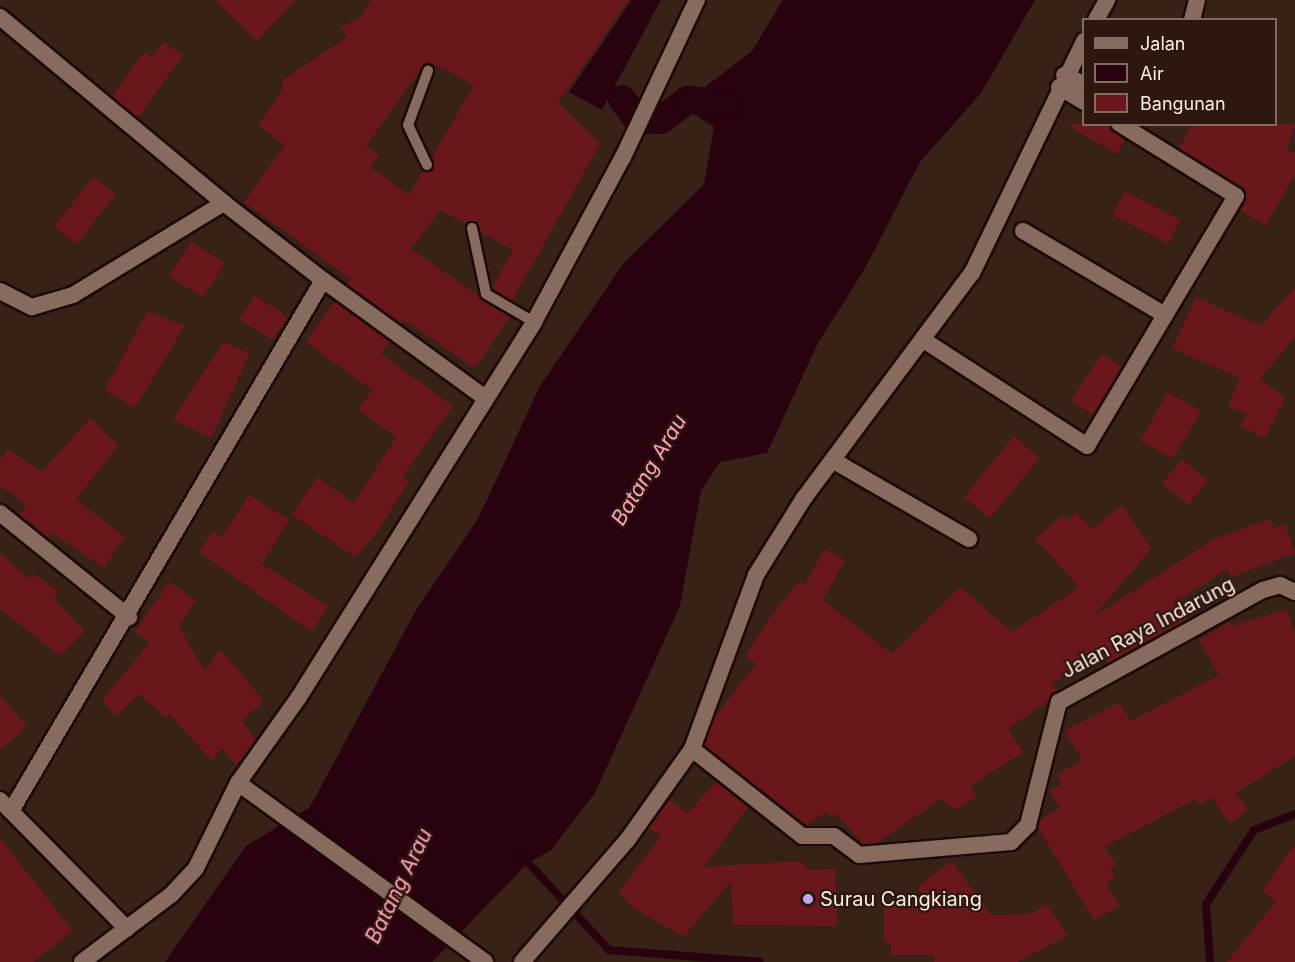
<!DOCTYPE html>
<style>
body{margin:0}
#map{position:relative;width:1295px;height:962px;overflow:hidden;background:#382117;font-family:Inter,sans-serif}
div>[style]{position:absolute}
.water>*{inset:0;background:#290210}
.stream>*{height:8px;margin:-4px;padding:0 4px;transform-origin:4px;border-radius:4px;background:#290210}
.canal>*{height:28px;margin:-14px;padding:0 14px;transform-origin:14px;border-radius:14px;background:#290210}
.building>*{inset:0;background:#69171b}
.roads{filter:drop-shadow(2px 0 #1f0a03) drop-shadow(-2px 0 #1f0a03) drop-shadow(0 2px #1f0a03) drop-shadow(0 -2px #1f0a03)}
.service>*{height:10px;margin:-5px;padding:0 5px;transform-origin:5px;border-radius:5px;background:#876b5f}
.minor>*{height:16px;margin:-8px;padding:0 8px;transform-origin:8px;border-radius:8px;background:#876b5f}
.dots>*{width:16px;height:16px;translate:-50% -50%;box-sizing:border-box;border:3px solid #2e170e;border-radius:50%}
span{translate:-50% -50%;white-space:nowrap;text-align:center;line-height:1.15;-webkit-text-stroke:4.5px #2e170e;paint-order:stroke}
.street-label{font-size:20px;color:#fdece5}
.poi-label{font-size:20px;color:#fdece5}
.left{translate:0 -50%;text-align:left}
.water-label{font-size:21px;color:#ffa0ba;font-style:italic}
.legend{position:absolute;left:1082px;top:18px;width:195px;height:108px;box-sizing:border-box;background:#2e170e;border:2px solid #816c64;margin:0;padding:8px 10px;list-style:none;font-size:18px;color:#fdece5}
.legend li{display:flex;align-items:center;gap:12px;height:30px}
.legend b{width:30px;border:2px solid #816c64}
</style>
<div id="map">
<div class="water">
<i style="clip-path:polygon(632px 0,661px 0,602px 110px,569px 92px)"></i>
<i style="clip-path:polygon(783px 0,1035px 0,981px 93px,920px 162px,864px 270px,818px 343px,767px 453px,720px 462px,701px 491px,680px 606px,595px 793px,551px 850px,528px 863px,432px 962px,165px 962px,246px 846px,310px 807px,416px 610px,478px 519px,540px 386px,623px 264px,704px 184px,714px 127px,697px 116px,711px 104px,688px 100px,752px 51px)"></i>
</div>
<div class="stream">
<i style="left:521px;top:855px;width:129px;rotate:47.2deg"></i>
<i style="left:609px;top:950px;width:151px;rotate:4.5deg"></i>
<i style="left:1210px;top:962px;width:58px;rotate:-93.9deg"></i>
<i style="left:1206px;top:904px;width:88px;rotate:-57deg"></i>
<i style="left:1254px;top:830px;width:44px;rotate:-21.3deg"></i>
</div>
<div class="canal">
<i style="left:622px;top:99px;width:25px;rotate:53deg"></i>
<i style="left:646px;top:120px;width:15px"></i>
<i style="left:661px;top:120px;width:34px;rotate:-37deg"></i>
<i style="left:688px;top:100px;width:40px;rotate:5.7deg"></i>
</div>
<div class="building">
<i style="clip-path:polygon(214px 0,296px 0,257px 41px)"></i>
<i style="clip-path:polygon(evenodd,371px 0,628px 0,558px 103px,600px 144px,512px 301px,492px 288px,513px 250px,481px 232px,475px 221px,466px 224px,440px 210px,411px 249px,510px 317px,475px 368px,404px 320px,402px 324px,347px 284px,351px 279px,244px 202px,285px 145px,258px 126px,284px 87px,281px 81px,347px 37px,341px 28px,361px 16px,371px 0,427px 61px,474px 85px,432px 157px,433px 169px,423px 171px,409px 195px,370px 167px,379px 155px,366px 146px,427px 61px)"></i>
<i style="clip-path:polygon(164px 42px,183px 55px,138px 118px,112px 97px,144px 52px,152px 57px)"></i>
<i style="clip-path:polygon(1066px 124px,1110px 124px,1125px 140px,1116px 154px)"></i>
<i style="clip-path:polygon(1192px 124px,1295px 124px,1287px 149px,1295px 154px,1295px 174px,1266px 226px,1240px 210px,1246px 197px,1242px 187px,1179px 148px)"></i>
<i style="clip-path:polygon(93px 177px,116px 194px,77px 244px,54px 227px)"></i>
<i style="clip-path:polygon(1125px 191px,1180px 220px,1168px 244px,1112px 215px)"></i>
<i style="clip-path:polygon(191px 242px,225px 263px,203px 297px,169px 276px)"></i>
<i style="clip-path:polygon(1295px 287px,1295px 337px,1260px 379px,1285px 398px,1265px 438px,1240px 426px,1247px 414px,1228px 407px,1240px 378px,1172px 348px,1196px 297px,1261px 326px)"></i>
<i style="clip-path:polygon(255px 295px,288px 317px,272px 340px,239px 319px)"></i>
<i style="clip-path:polygon(335px 301px,390px 341px,381px 354px,453px 406px,402px 477px,409px 481px,376px 534px,355px 557px,292px 515px,317px 477px,354px 503px,396px 437px,358px 410px,372px 390px,306px 342px)"></i>
<i style="clip-path:polygon(148px 311px,185px 326px,135px 408px,104px 390px)"></i>
<i style="clip-path:polygon(223px 342px,250px 353px,211px 438px,173px 419px)"></i>
<i style="clip-path:polygon(1102px 354px,1122px 366px,1093px 415px,1071px 400px)"></i>
<i style="clip-path:polygon(1168px 392px,1201px 411px,1173px 459px,1140px 441px)"></i>
<i style="clip-path:polygon(90px 418px,119px 445px,76px 499px,125px 537px,104px 568px,52px 533px,48px 538px,19px 514px,27px 504px,0 486px,0 460px,8px 449px,42px 472px)"></i>
<i style="clip-path:polygon(1014px 436px,1040px 458px,990px 518px,964px 497px)"></i>
<i style="clip-path:polygon(1182px 459px,1208px 481px,1188px 505px,1162px 483px)"></i>
<i style="clip-path:polygon(249px 495px,289px 520px,262px 564px,328px 606px,312px 632px,199px 552px,213px 531px,222px 537px)"></i>
<i style="clip-path:polygon(1122px 505px,1151px 549px,1093px 617px,1214px 539px,1270px 519px,1273px 528px,1285px 524px,1295px 553px,1232px 577px,1227px 569px,1177px 601px,1188px 619px,1108px 663px,1101px 653px,1052px 684px,1057px 691px,1049px 700px,1008px 729px,1023px 752px,970px 786px,977px 796px,956px 810px,941px 799px,877px 843px,863px 844px,836px 814px,831px 817px,827px 812px,806px 825px,704px 745px,715px 717px,756px 664px,746px 656px,768px 620px,799px 581px,804px 585px,825px 549px,845px 560px,823px 600px,892px 654px,960px 587px,1012px 632px,1079px 587px,1035px 539px,1062px 515px,1067px 520px,1076px 512px,1092px 529px)"></i>
<i style="clip-path:polygon(0 553px,30px 579px,33px 574px,59px 591px,54px 599px,85px 631px,60px 656px,0 609px)"></i>
<i style="clip-path:polygon(169px 582px,196px 600px,179px 626px,205px 672px,220px 649px,264px 701px,242px 721px,256px 740px,236px 765px,222px 748px,212px 761px,169px 714px,166px 718px,139px 694px,117px 716px,102px 701px,150px 642px,135px 632px)"></i>
<i style="clip-path:polygon(1287px 609px,1295px 634px,1295px 756px,1236px 793px,1248px 811px,1229px 823px,1212px 797px,1199px 805px,1195px 799px,1104px 847px,1116px 865px,1110px 869px,1115px 878px,1106px 884px,1119px 906px,1094px 920px,1038px 828px,1040px 820px,1060px 808px,1050px 791px,1062px 784px,1057px 775px,1082px 760px,1064px 731px,1119px 703px,1131px 721px,1219px 675px,1199px 640px,1229px 622px,1232px 626px)"></i>
<i style="clip-path:polygon(0 696px,27px 726px,0 750px)"></i>
<i style="clip-path:polygon(716px 782px,748px 807px,704px 867px,801px 861px,807px 870px,835px 869px,837px 926px,733px 925px,731px 881px,684px 937px,632px 907px,619px 892px,661px 836px,649px 828px,669px 800px,688px 813px)"></i>
<i style="clip-path:polygon(0 838px,73px 931px,33px 962px,0 962px)"></i>
<i style="clip-path:polygon(1295px 844px,1295px 962px,1227px 962px,1276px 901px,1262px 891px)"></i>
<i style="clip-path:polygon(952px 861px,991px 915px,1031px 914px,1046px 904px,1068px 935px,1018px 962px,934px 962px,934px 955px,891px 955px,891px 942px,884px 942px,884px 903px,928px 903px,917px 887px)"></i>
</div>
<div class="roads">
<div class="service">
<i style="left:427px;top:165px;width:44px;rotate:-115.4deg"></i>
<i style="left:408px;top:125px;width:58px;rotate:-69.7deg"></i>
<i style="left:472px;top:228px;width:67px;rotate:78deg"></i>
<i style="left:486px;top:294px;width:56px;rotate:30.3deg"></i>
</div>
<div class="minor">
<i style="left:0;top:17px;width:291px;rotate:39.7deg"></i>
<i style="left:1096px;top:20px;width:23px;rotate:-61deg"></i>
<i style="left:1192px;top:20px;width:21px;rotate:-76deg"></i>
<i style="left:1064px;top:75px;width:22px;rotate:24deg"></i>
<i style="left:1059px;top:87px;width:29px;rotate:31deg"></i>
<i style="left:1023px;top:231px;width:165px;rotate:30.6deg"></i>
<i style="left:0;top:291px;width:36px;rotate:27deg"></i>
<i style="left:32px;top:307px;width:43px;rotate:-16.3deg"></i>
<i style="left:73px;top:295px;width:177px;rotate:-31.4deg"></i>
<i style="left:224px;top:203px;width:125px;rotate:37.9deg"></i>
<i style="left:925px;top:341px;width:193px;rotate:32.9deg"></i>
<i style="left:1087px;top:446px;width:291px;rotate:-59.2deg"></i>
<i style="left:1236px;top:196px;width:137px;rotate:-148.2deg"></i>
<i style="left:834px;top:461px;width:156px;rotate:30deg"></i>
<i style="left:0;top:513px;width:166px;rotate:38.9deg"></i>
<i style="left:692px;top:749px;width:140px;rotate:38.3deg"></i>
<i style="left:802px;top:836px;width:32px"></i>
<i style="left:834px;top:836px;width:31px;rotate:37deg"></i>
<i style="left:859px;top:855px;width:153px;rotate:-4.9deg"></i>
<i style="left:1011px;top:842px;width:24px;rotate:-45deg"></i>
<i style="left:1028px;top:825px;width:127px;rotate:-75.9deg"></i>
<i style="left:1059px;top:702px;width:233px;rotate:-28.8deg"></i>
<i style="left:1263px;top:590px;width:18px;rotate:-16deg"></i>
<i style="left:1280px;top:585px;width:17px;rotate:25deg"></i>
<i style="left:238px;top:783px;width:305px;rotate:35.9deg"></i>
<i style="left:0;top:800px;width:181px;rotate:45.4deg"></i>
<i style="left:11px;top:811px;width:616px;rotate:-59.56deg"></i>
<i style="left:323px;top:280px;width:199px;rotate:36deg"></i>
<i style="left:82px;top:962px;width:111px;rotate:-37deg"></i>
<i style="left:171px;top:895px;width:37px;rotate:-47deg"></i>
<i style="left:196px;top:868px;width:95px;rotate:-63.7deg"></i>
<i style="left:238px;top:783px;width:105px;rotate:-54.7deg"></i>
<i style="left:299px;top:697px;width:443px;rotate:-57.9deg"></i>
<i style="left:534px;top:322px;width:187px;rotate:-61.7deg"></i>
<i style="left:623px;top:157px;width:174px;rotate:-64.8deg"></i>
<i style="left:522px;top:962px;width:162px;rotate:-49.2deg"></i>
<i style="left:628px;top:839px;width:110px;rotate:-54.6deg"></i>
<i style="left:692px;top:749px;width:185px;rotate:-69.8deg"></i>
<i style="left:756px;top:575px;width:91px;rotate:-58.1deg"></i>
<i style="left:804px;top:498px;width:281px;rotate:-53.3deg"></i>
<i style="left:972px;top:273px;width:258px;rotate:-64.2deg"></i>
</div>
</div>
<div class="dots">
<i style="left:808px;top:899px;background:#c2a8f2"></i>
</div>
<div class="street-label">
<span style="left:1148px;top:628px;rotate:-28deg">Jalan Raya Indarung</span>
</div>
<div class="poi-label">
<span class="left" style="left:820px;top:899px">Surau Cangkiang</span>
</div>
<div class="water-label">
<span style="left:649px;top:470px;rotate:-59deg">Batang Arau</span>
<span style="left:399px;top:886px;rotate:-64deg">Batang Arau</span>
</div>
<ul class="legend">
<li><b style="height:8px;background:#876b5f"></b>Jalan</li>
<li><b style="height:16px;background:#290210"></b>Air</li>
<li><b style="height:16px;background:#69171b"></b>Bangunan</li>
</ul>
</div>
